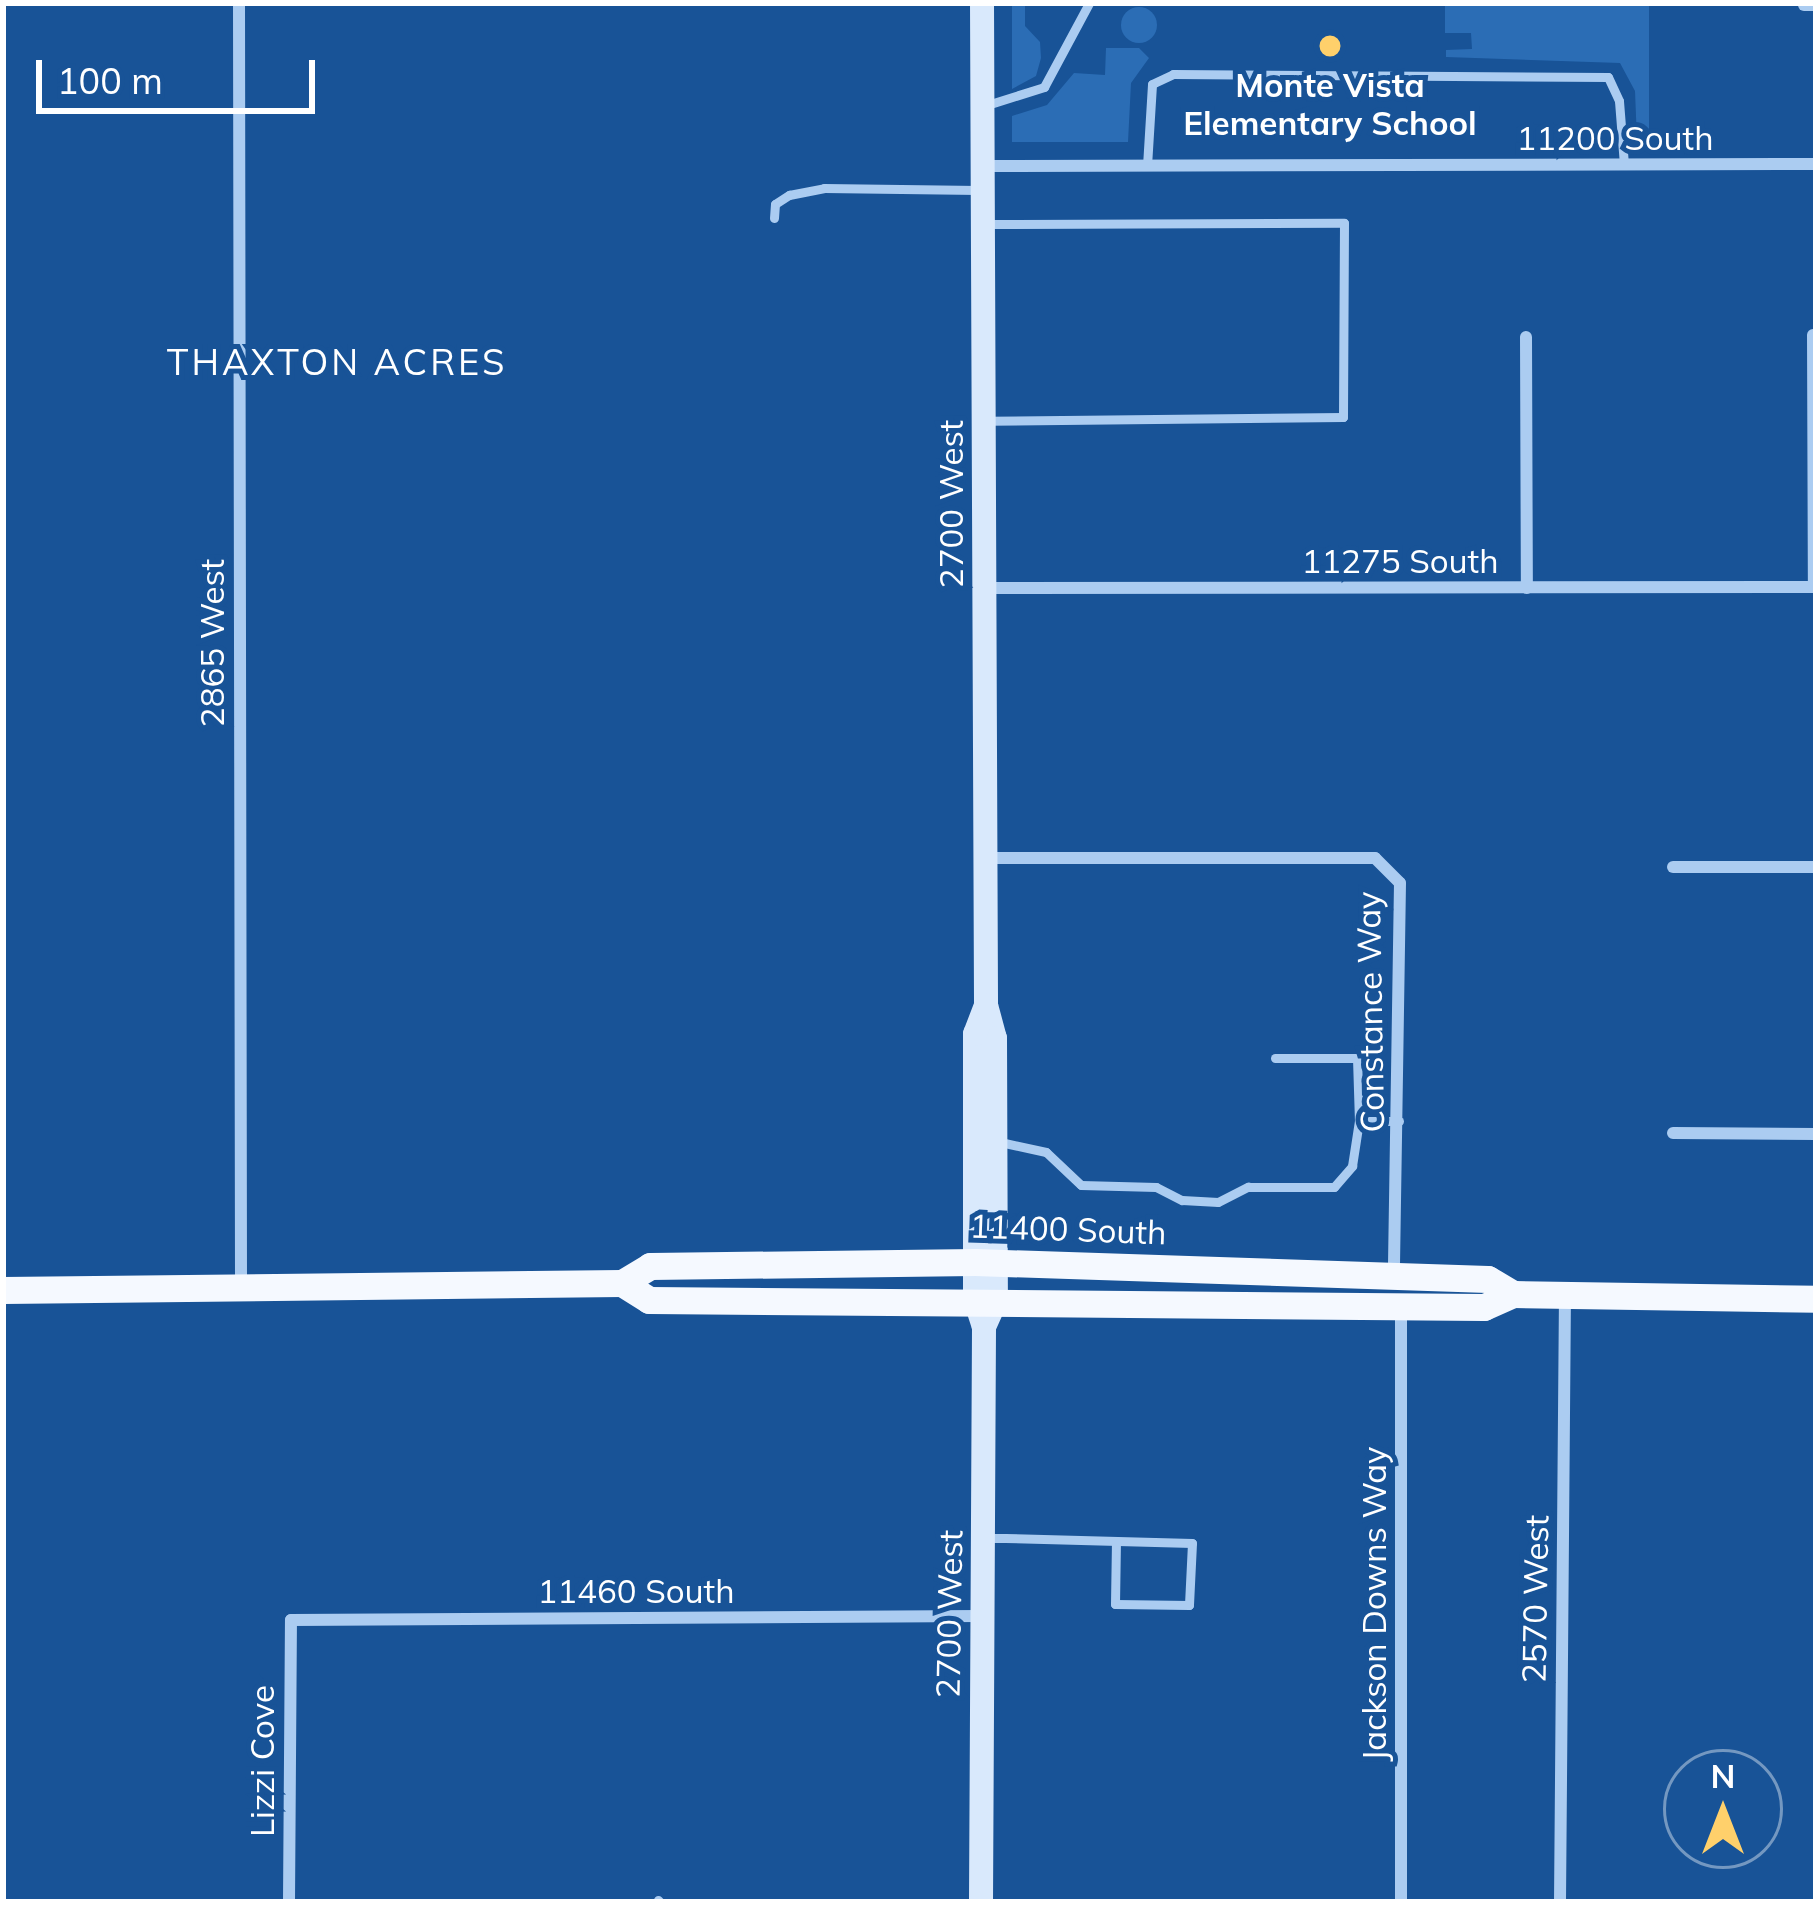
<!DOCTYPE html>
<style>
body{margin:0}
#map{position:relative;width:1819px;height:1905px;overflow:hidden;background:#185397;font-family:Mulish,sans-serif}
div>[style]{position:absolute}
.green>*{inset:0;background:#2b6db5}
.round{border-radius:50%}
.lane>*{height:9px;margin:-4.5px;padding:0 4.5px;transform-origin:4.5px;border-radius:4.5px;background:#abccf1}
.street>*{height:12px;margin:-6px;padding:0 6px;transform-origin:6px;border-radius:6px;background:#abccf1}
.secondary>*{height:24px;margin:-12px;padding:0 12px;transform-origin:12px;border-radius:12px;background:#d9e9fc}
.primary>*{height:27px;margin:-13.5px;padding:0 13.5px;transform-origin:13.5px;border-radius:13.5px;background:#f5f9ff}
.dots>*{width:33px;height:33px;translate:-50% -50%;box-sizing:border-box;border:6px solid #185397;border-radius:50%}
span{translate:-50% -50%;white-space:nowrap;text-align:center;line-height:1.15;-webkit-text-stroke:10px #185397;paint-order:stroke}
.poi-label{font-size:33px;color:#fff;font-weight:700}
.street-label{font-size:33px;color:#fff}
.neighbourhood-label{font-size:36px;color:#fff;letter-spacing:3px}
.frame{position:absolute;inset:0;border:6px solid #fff;pointer-events:none}
.north{position:absolute;left:1663px;top:1749px;width:120px;height:120px;box-sizing:border-box;background:#185397;border:3px solid #7498c1;border-radius:50%;rotate:0deg;font-size:33px;font-weight:700;line-height:48px;text-align:center;color:#fff}
.north::after{content:'';display:block;margin:auto;width:42px;height:54px;background:#ffd06b;clip-path:polygon(50% 0,100% 100%,50% 72%,0 100%)}
.scale{position:absolute;left:36px;top:60px;width:279px;height:54px;box-sizing:border-box;border:6px solid #fff;border-top:0;padding-left:15px;font-size:36px;line-height:42px;white-space:nowrap;color:#fff;-webkit-text-stroke:9px #185397;paint-order:stroke}
</style>
<div id="map">
<div class="green">
<i style="clip-path:polygon(1012px 3px,1025px 3px,1025px 26px,1040px 42px,1041px 58px,1036px 76px,1012px 89px)"></i>
<i style="clip-path:polygon(1445px 3px,1649px 3px,1649px 141px,1637px 141px,1635px 91px,1620px 63px,1446px 57px,1446px 50px,1472px 49px,1471px 33px,1445px 33px)"></i>
<i class="round" style="left:1121px;top:7px;width:36px;height:36px"></i>
<i style="clip-path:polygon(1106px 48px,1139px 48px,1149px 58px,1131px 83px,1128px 142px,1012px 142px,1012px 116px,1047px 105px,1074px 73px,1105px 75px)"></i>
</div>
<div class="lane">
<i style="left:987px;top:105px;width:60px;rotate:-17.5deg"></i>
<i style="left:1044px;top:87px;width:95px;rotate:-61.8deg"></i>
<i style="left:1147px;top:166px;width:82px;rotate:-86.5deg"></i>
<i style="left:1152px;top:84px;width:23px;rotate:-25deg"></i>
<i style="left:1173px;top:74px;width:435px;rotate:0.4deg"></i>
<i style="left:1608px;top:77px;width:26px;rotate:65deg"></i>
<i style="left:1619px;top:101px;width:64px;rotate:85.5deg"></i>
<i style="left:774px;top:218px;width:14px;rotate:-86deg"></i>
<i style="left:775px;top:204px;width:17px;rotate:-33deg"></i>
<i style="left:789px;top:195px;width:36px;rotate:-11deg"></i>
<i style="left:824px;top:188px;width:154px;rotate:0.7deg"></i>
<i style="left:985px;top:224px;width:359px;rotate:-0.2deg"></i>
<i style="left:1344px;top:223px;width:194px;rotate:90.3deg"></i>
<i style="left:1343px;top:417px;width:354px;rotate:179.4deg"></i>
<i style="left:1275px;top:1058px;width:82px"></i>
<i style="left:1357px;top:1058px;width:63px;rotate:88.2deg"></i>
<i style="left:1000px;top:1142px;width:47px;rotate:12.3deg"></i>
<i style="left:1046px;top:1152px;width:48px;rotate:43.3deg"></i>
<i style="left:1081px;top:1185px;width:75px;rotate:1.5deg"></i>
<i style="left:1156px;top:1187px;width:29px;rotate:27deg"></i>
<i style="left:1182px;top:1200px;width:36px;rotate:3deg"></i>
<i style="left:1218px;top:1202px;width:34px;rotate:-27deg"></i>
<i style="left:1248px;top:1187px;width:86px"></i>
<i style="left:1334px;top:1187px;width:28px;rotate:-49deg"></i>
<i style="left:1352px;top:1166px;width:46px;rotate:-81.2deg"></i>
<i style="left:1359px;top:1121px;width:40px"></i>
<i style="left:988px;top:1538px;width:17px"></i>
<i style="left:1005px;top:1538px;width:187px;rotate:1.5deg"></i>
<i style="left:1192px;top:1543px;width:62px;rotate:92.8deg"></i>
<i style="left:1189px;top:1605px;width:74px;rotate:-179.2deg"></i>
<i style="left:1115px;top:1604px;width:63px;rotate:-89.1deg"></i>
<i style="left:658px;top:1900px;width:3px;rotate:45deg"></i>
</div>
<div class="street">
<i style="left:239px;top:3px;width:1281px;rotate:89.91deg"></i>
<i style="left:1804px;top:5px;width:12px"></i>
<i style="left:983px;top:166px;width:833px;rotate:-0.14deg"></i>
<i style="left:1813px;top:335px;width:252px;rotate:89.8deg"></i>
<i style="left:1526px;top:337px;width:251px;rotate:89.8deg"></i>
<i style="left:984px;top:588px;width:832px;rotate:-0.07deg"></i>
<i style="left:984px;top:858px;width:391px"></i>
<i style="left:1375px;top:858px;width:35px;rotate:45deg"></i>
<i style="left:1400px;top:883px;width:391px;rotate:90.9deg"></i>
<i style="left:1673px;top:867px;width:143px"></i>
<i style="left:1673px;top:1133px;width:143px;rotate:0.4deg"></i>
<i style="left:289px;top:1902px;width:282px;rotate:-89.6deg"></i>
<i style="left:291px;top:1620px;width:690px;rotate:-0.33deg"></i>
<i style="left:1401px;top:1902px;width:594px;rotate:-90deg"></i>
<i style="left:1560px;top:1902px;width:605px;rotate:-89.53deg"></i>
</div>
<div class="secondary">
<i style="left:982px;top:3px;width:1002px;rotate:89.77deg"></i>
<i style="left:986px;top:1005px;width:34px;rotate:75deg"></i>
<i style="left:995px;top:1038px;width:262px;rotate:89.8deg"></i>
<i style="left:996px;top:1300px;width:30px;rotate:114deg"></i>
<i style="left:981px;top:1902px;width:575px;rotate:-89.7deg"></i>
<i style="left:984px;top:1327px;width:28px;rotate:-108deg"></i>
<i style="left:975px;top:1300px;width:266px;rotate:-90deg"></i>
<i style="left:975px;top:1034px;width:31px;rotate:-69deg"></i>
</div>
<div class="primary">
<i style="left:622px;top:1283px;width:32px;rotate:32deg"></i>
<i style="left:649px;top:1300px;width:835px;rotate:0.48deg"></i>
<i style="left:1484px;top:1307px;width:32px;rotate:-24deg"></i>
<i style="left:1513px;top:1294px;width:303px;rotate:0.9deg"></i>
<i style="left:3px;top:1290px;width:619px;rotate:-0.65deg"></i>
<i style="left:622px;top:1283px;width:33px;rotate:-31deg"></i>
<i style="left:650px;top:1266px;width:325px;rotate:-0.7deg"></i>
<i style="left:975px;top:1262px;width:513px;rotate:1.9deg"></i>
<i style="left:1488px;top:1279px;width:29px;rotate:31deg"></i>
</div>
<div class="dots">
<i style="left:1330px;top:46px;background:#ffd06b"></i>
</div>
<div class="poi-label">
<span style="left:1330px;top:104px">Monte Vista<br>Elementary School</span>
</div>
<div class="street-label">
<span style="left:1615px;top:138px">11200 South</span>
<span style="left:951px;top:504px;rotate:-90deg">2700 West</span>
<span style="left:1400px;top:561px">11275 South</span>
<span style="left:212px;top:643px;rotate:-90deg">2865 West</span>
<span style="left:1370px;top:1012px;rotate:-91deg">Constance Way</span>
<span style="left:1068px;top:1229px;rotate:2deg">11400 South</span>
<span style="left:636px;top:1591px">11460 South</span>
<span style="left:1535px;top:1599px;rotate:-89deg">2570 West</span>
<span style="left:1374px;top:1604px;rotate:-90deg">Jackson Downs Way</span>
<span style="left:949px;top:1614px;rotate:-89deg">2700 West</span>
<span style="left:262px;top:1761px;rotate:-90deg">Lizzi Cove</span>
</div>
<div class="neighbourhood-label">
<span style="left:337px;top:362px">THAXTON ACRES</span>
</div>
<div class="frame"></div>
<div class="north">N</div>
<div class="scale">100 m</div>
</div>
